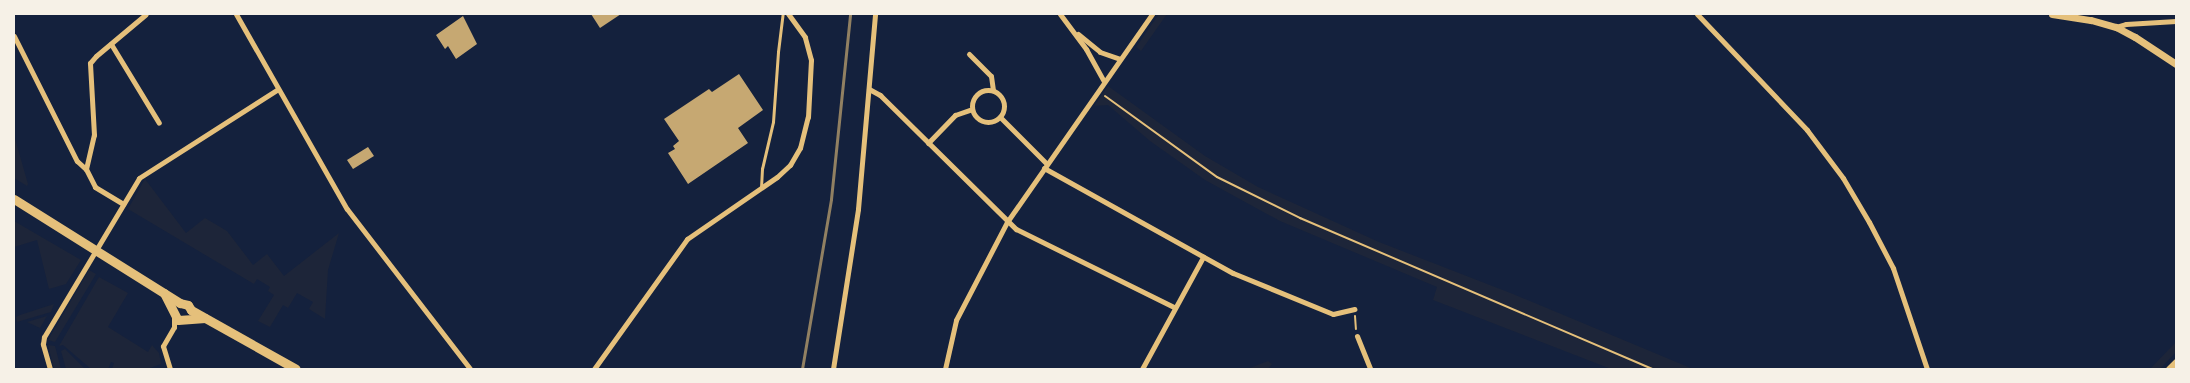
<!DOCTYPE html>
<style>
body{margin:0}
#map{position:relative;width:2190px;height:383px;overflow:hidden;background:#14213d;font-family:"Fira Sans",sans-serif}
div>[style]{position:absolute}
.green>*{inset:0;background:#1d2539}
.building>*{inset:0;background:#c6a872}
.path>*{height:2px;margin:-1px;padding:0 1px;transform-origin:1px;border-radius:1px;background:#e5c07b}
.service>*{height:2.5px;margin:-1.25px;padding:0 1.25px;transform-origin:1.25px;border-radius:1.25px;background:#e5c07b}
.minor>*{height:5px;margin:-2.5px;padding:0 2.5px;transform-origin:2.5px;border-radius:2.5px;background:#e5c07b}
.minor>.ring{margin:-2.5px;padding:0;box-sizing:content-box;background:none;border:5px solid #e5c07b;border-radius:50%}
.tertiary>*{height:7px;margin:-3.5px;padding:0 3.5px;transform-origin:3.5px;border-radius:3.5px;background:#e5c07b}
.primary>*{height:9px;margin:-4.5px;padding:0 4.5px;transform-origin:4.5px;border-radius:4.5px;background:#e5c07b}
.rail>*{height:3px;margin:-1.5px;padding:0 1.5px;transform-origin:1.5px;border-radius:1.5px;background:#918062}
span{translate:-50% -50%;white-space:nowrap;text-align:center;line-height:1.15;-webkit-text-stroke:4px #f6f1e7;paint-order:stroke}
.frame{position:absolute;inset:0;border:15px solid #f6f1e7;pointer-events:none}
</style>
<div id="map">
<div class="green">
<i style="clip-path:polygon(1159px 14px,1167px 14px,1141px 51px,1136px 47px)"></i>
<i style="clip-path:polygon(1108px 86px,1205px 156px,1258px 187px,1379px 242px,1513px 294px,1693px 369px,1611px 369px,1433px 300px,1437px 287px,1280px 221px,1205px 180px,1150px 141px,1108px 105px,1094px 106px)"></i>
<i style="clip-path:polygon(14px 135px,28px 184px,27px 186px,14px 178px)"></i>
<i style="clip-path:polygon(145px 179px,186px 233px,205px 218px,227px 231px,253px 265px,267px 254px,284px 276px,339px 233px,328px 270px,325px 319px,309px 309px,313px 302px,297px 293px,288px 308px,283px 305px,270px 327px,258px 321px,274px 295px,268px 291px,270px 287px,257px 279px,254px 284px,128px 209px)"></i>
<i style="clip-path:polygon(14px 221px,81px 260px,66px 284px,49px 289px,37px 240px,14px 247px)"></i>
<i style="clip-path:polygon(89px 270px,96px 274px,55px 342px,48px 340px)"></i>
<i style="clip-path:polygon(99px 277px,128px 293px,108px 327px,148px 352px,152px 345px,159px 353px,161px 364px,147px 369px,112px 369px,114px 363px,111px 362px,108px 369px,91px 369px,63px 345px,59px 346px)"></i>
<i style="clip-path:polygon(54px 304px,51px 312px,17px 322px,16px 317px,20px 315px)"></i>
<i style="clip-path:polygon(47px 316px,40px 328px,27px 322px)"></i>
<i style="clip-path:polygon(2176px 342px,2176px 352px,2160px 369px,2150px 369px)"></i>
<i style="clip-path:polygon(48px 345px,55px 346px,61px 369px,54px 369px)"></i>
<i style="clip-path:polygon(65px 349px,85px 369px,66px 369px,61px 351px)"></i>
<i style="clip-path:polygon(1268px 361px,1272px 364px,1268px 369px,1247px 369px)"></i>
</div>
<div class="building">
<i style="clip-path:polygon(591px 14px,621px 14px,600px 28px)"></i>
<i style="clip-path:polygon(463px 16px,477px 44px,456px 59px,448px 46px,445px 49px,436px 35px)"></i>
<i style="clip-path:polygon(739px 74px,763px 110px,738px 128px,748px 143px,688px 184px,668px 153px,675px 149px,673px 146px,679px 141px,664px 119px,709px 89px,712px 92px)"></i>
<i style="clip-path:polygon(368px 147px,374px 156px,353px 169px,347px 160px)"></i>
</div>
<div class="path">
<i style="left:1105px;top:96px;width:138px;rotate:35.9deg"></i>
<i style="left:1217px;top:177px;width:93px;rotate:26.3deg"></i>
<i style="left:1300px;top:218px;width:384px;rotate:23.2deg"></i>
<i style="left:1355px;top:316px;width:13px;rotate:86deg"></i>
</div>
<div class="service">
<i style="left:761px;top:188px;width:19px;rotate:-87deg"></i>
<i style="left:762px;top:169px;width:48px;rotate:-76.8deg"></i>
<i style="left:773px;top:122px;width:70px;rotate:-85.9deg"></i>
<i style="left:778px;top:52px;width:38px;rotate:-83deg"></i>
</div>
<div class="minor">
<i style="left:236px;top:14px;width:224px;rotate:60.4deg"></i>
<i style="left:347px;top:209px;width:202px;rotate:52.4deg"></i>
<i style="left:1060px;top:14px;width:44px;rotate:53.4deg"></i>
<i style="left:1086px;top:49px;width:37px;rotate:61deg"></i>
<i style="left:1697px;top:14px;width:160px;rotate:46.5deg"></i>
<i style="left:1807px;top:130px;width:60px;rotate:53.1deg"></i>
<i style="left:1843px;top:178px;width:51px;rotate:59.4deg"></i>
<i style="left:1869px;top:222px;width:52px;rotate:62.4deg"></i>
<i style="left:1893px;top:268px;width:107px;rotate:71.4deg"></i>
<i style="left:2116px;top:27px;width:10px;rotate:-17deg"></i>
<i style="left:2126px;top:24px;width:50px;rotate:-3.4deg"></i>
<i style="left:1078px;top:34px;width:28px;rotate:39deg"></i>
<i style="left:1100px;top:52px;width:21px;rotate:19deg"></i>
<i style="left:14px;top:36px;width:140px;rotate:63.3deg"></i>
<i style="left:77px;top:161px;width:12px;rotate:42deg"></i>
<i style="left:86px;top:169px;width:20px;rotate:63deg"></i>
<i style="left:95px;top:187px;width:33px;rotate:31deg"></i>
<i style="left:111px;top:44px;width:92px;rotate:58.7deg"></i>
<i style="left:969px;top:54px;width:31px;rotate:45deg"></i>
<i style="left:991px;top:76px;width:14px;rotate:82deg"></i>
<i style="left:869px;top:89px;width:13px;rotate:29deg"></i>
<i style="left:880px;top:95px;width:191px;rotate:44.6deg"></i>
<i style="left:1016px;top:229px;width:176px;rotate:26.3deg"></i>
<i class="ring" style="left:972px;top:90px;width:27px;height:27px"></i>
<i style="left:1000px;top:117px;width:66px;rotate:45deg"></i>
<i style="left:928px;top:143px;width:39px;rotate:-46deg"></i>
<i style="left:955px;top:115px;width:18px;rotate:-19deg"></i>
<i style="left:1044px;top:168px;width:216px;rotate:29.1deg"></i>
<i style="left:1233px;top:273px;width:108px;rotate:22.3deg"></i>
<i style="left:1333px;top:314px;width:22px;rotate:-13deg"></i>
<i style="left:86px;top:169px;width:35px;rotate:-77deg"></i>
<i style="left:94px;top:135px;width:72px;rotate:-93.2deg"></i>
<i style="left:90px;top:63px;width:9px;rotate:-49deg"></i>
<i style="left:96px;top:56px;width:65px;rotate:-40deg"></i>
<i style="left:1357px;top:336px;width:35px;rotate:68deg"></i>
<i style="left:50px;top:369px;width:26px;rotate:-106deg"></i>
<i style="left:43px;top:344px;width:7px;rotate:-82deg"></i>
<i style="left:44px;top:337px;width:185px;rotate:-59.1deg"></i>
<i style="left:139px;top:178px;width:165px;rotate:-32.6deg"></i>
<i style="left:170px;top:369px;width:24px;rotate:-107deg"></i>
<i style="left:163px;top:346px;width:22px;rotate:-60deg"></i>
<i style="left:174px;top:327px;width:11px;rotate:-90deg"></i>
<i style="left:594px;top:369px;width:160px;rotate:-54.4deg"></i>
<i style="left:687px;top:239px;width:109px;rotate:-34.6deg"></i>
<i style="left:777px;top:177px;width:18px;rotate:-43deg"></i>
<i style="left:790px;top:165px;width:20px;rotate:-60deg"></i>
<i style="left:800px;top:148px;width:32px;rotate:-76deg"></i>
<i style="left:808px;top:117px;width:57px;rotate:-87deg"></i>
<i style="left:811px;top:60px;width:24px;rotate:-105deg"></i>
<i style="left:805px;top:37px;width:29px;rotate:-126deg"></i>
<i style="left:833px;top:369px;width:162px;rotate:-81.1deg"></i>
<i style="left:858px;top:209px;width:196px;rotate:-85deg"></i>
<i style="left:945px;top:369px;width:50px;rotate:-77.3deg"></i>
<i style="left:956px;top:320px;width:110px;rotate:-62.5deg"></i>
<i style="left:1007px;top:222px;width:254px;rotate:-55.1deg"></i>
<i style="left:1142px;top:369px;width:128px;rotate:-61.4deg"></i>
</div>
<div class="tertiary">
<i style="left:2052px;top:14px;width:39px;rotate:9deg"></i>
<i style="left:2091px;top:20px;width:26px;rotate:16deg"></i>
<i style="left:2116px;top:27px;width:21px;rotate:28deg"></i>
<i style="left:2135px;top:37px;width:49px;rotate:33.4deg"></i>
<i style="left:2169px;top:369px;width:10px;rotate:-45deg"></i>
</div>
<div class="primary">
<i style="left:14px;top:199px;width:196px;rotate:32.1deg"></i>
<i style="left:180px;top:303px;width:8px;rotate:14deg"></i>
<i style="left:188px;top:305px;width:6px;rotate:59deg"></i>
<i style="left:191px;top:310px;width:120px;rotate:29.3deg"></i>
<i style="left:164px;top:293px;width:30px;rotate:63deg"></i>
<i style="left:178px;top:320px;width:27px;rotate:-4deg"></i>
</div>
<div class="rail">
<i style="left:802px;top:369px;width:172px;rotate:-80.3deg"></i>
<i style="left:831px;top:199px;width:186px;rotate:-84.1deg"></i>
</div>
<div class="frame"></div>
</div>
